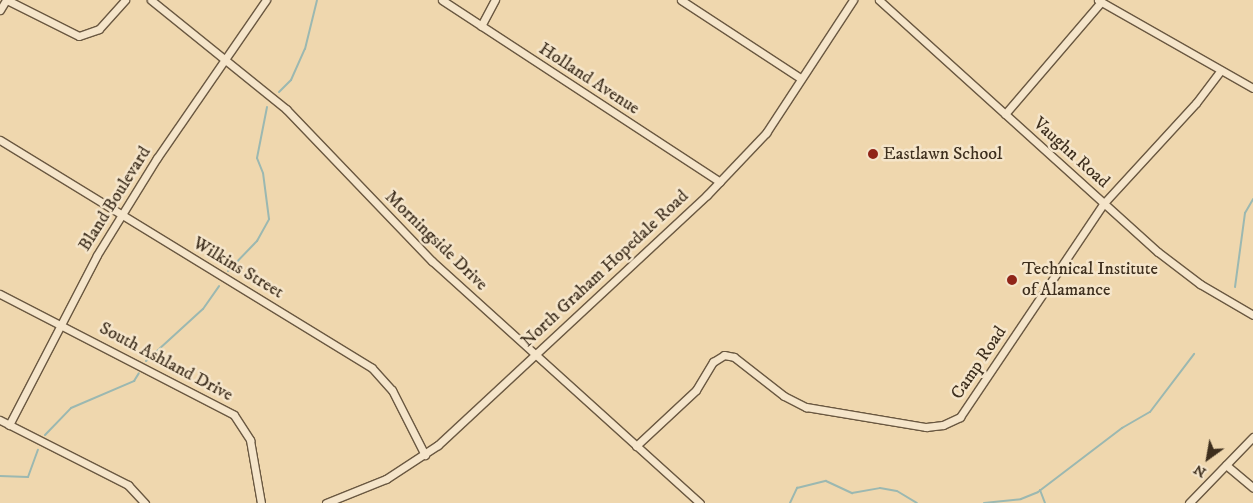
<!DOCTYPE html>
<style>
body{margin:0}
#map{position:relative;width:1253px;height:503px;overflow:hidden;background:#efd7ae;font-family:"IM FELL DW Pica",serif}
div>[style]{position:absolute}
.stream>*{height:2px;margin:-1px;padding:0 1px;transform-origin:1px;border-radius:1px;background:#9bb8b1}
.roads{filter:drop-shadow(1px 0 #6a5841) drop-shadow(-1px 0 #6a5841) drop-shadow(0 1px #6a5841) drop-shadow(0 -1px #6a5841)}
.minor>*{height:7px;margin:-3.5px;padding:0 3.5px;transform-origin:3.5px;border-radius:3.5px;background:#f5e5ca}
.dots>*{width:14px;height:14px;translate:-50% -50%;box-sizing:border-box;border:2px solid #f5e5ca;border-radius:50%}
span{translate:-50% -50%;white-space:nowrap;text-align:center;line-height:1.15;-webkit-text-stroke:5px #f5e5ca;paint-order:stroke}
.street-label{font-size:18px;color:#3d2e1d}
.poi-label{font-size:18px;color:#3d2e1d}
.left{translate:0 -50%;text-align:left}
.north{position:absolute;left:1183px;top:433px;width:50px;height:50px;-webkit-text-stroke:4px #f5e5ca;paint-order:stroke;rotate:212deg;font-size:14px;font-weight:700;line-height:20px;text-align:center;color:#3d2e1d}
.north::after{content:'';display:block;margin:auto;width:18px;height:22px;background:#3d2e1d;clip-path:polygon(50% 0,100% 100%,50% 72%,0 100%)}
</style>
<div id="map">
<div class="stream">
<i style="left:279px;top:92px;width:17px;rotate:-45deg"></i>
<i style="left:291px;top:80px;width:34px;rotate:-66deg"></i>
<i style="left:305px;top:49px;width:50px;rotate:-76.2deg"></i>
<i style="left:228px;top:271px;width:42px;rotate:-46deg"></i>
<i style="left:257px;top:241px;width:25px;rotate:-61deg"></i>
<i style="left:269px;top:219px;width:46px;rotate:-97.4deg"></i>
<i style="left:263px;top:173px;width:16px;rotate:-112deg"></i>
<i style="left:257px;top:158px;width:52px;rotate:-78.9deg"></i>
<i style="left:1235px;top:287px;width:75px;rotate:-82.3deg"></i>
<i style="left:1245px;top:213px;width:16px;rotate:-60deg"></i>
<i style="left:146px;top:361px;width:77px;rotate:-42.4deg"></i>
<i style="left:203px;top:309px;width:28px;rotate:-55deg"></i>
<i style="left:45px;top:435px;width:37px;rotate:-46deg"></i>
<i style="left:71px;top:408px;width:69px;rotate:-23.2deg"></i>
<i style="left:134px;top:381px;width:9px;rotate:-58deg"></i>
<i style="left:0;top:476px;width:28px;rotate:2deg"></i>
<i style="left:28px;top:477px;width:29px;rotate:-70deg"></i>
<i style="left:1040px;top:490px;width:14px;rotate:69deg"></i>
<i style="left:790px;top:503px;width:17px;rotate:-65deg"></i>
<i style="left:797px;top:488px;width:30px;rotate:-14deg"></i>
<i style="left:826px;top:481px;width:29px;rotate:25deg"></i>
<i style="left:852px;top:493px;width:28px;rotate:-10deg"></i>
<i style="left:880px;top:488px;width:17px;rotate:10deg"></i>
<i style="left:897px;top:491px;width:23px;rotate:31deg"></i>
<i style="left:984px;top:503px;width:37px;rotate:-6deg"></i>
<i style="left:1021px;top:499px;width:18px;rotate:-22deg"></i>
<i style="left:1038px;top:492px;width:106px;rotate:-37.3deg"></i>
<i style="left:1122px;top:428px;width:32px;rotate:-30deg"></i>
<i style="left:1150px;top:412px;width:73px;rotate:-52.8deg"></i>
</div>
<div class="roads">
<div class="minor">
<i style="left:7px;top:0;width:80px;rotate:26.6deg"></i>
<i style="left:79px;top:36px;width:21px;rotate:-19deg"></i>
<i style="left:99px;top:29px;width:39px;rotate:-48deg"></i>
<i style="left:151px;top:0;width:174px;rotate:38.9deg"></i>
<i style="left:286px;top:109px;width:211px;rotate:46.2deg"></i>
<i style="left:432px;top:261px;width:361px;rotate:42.1deg"></i>
<i style="left:442px;top:0;width:332px;rotate:33.2deg"></i>
<i style="left:681px;top:0;width:142px;rotate:33.2deg"></i>
<i style="left:879px;top:0;width:376px;rotate:42.1deg"></i>
<i style="left:1158px;top:252px;width:53px;rotate:37.3deg"></i>
<i style="left:1200px;top:284px;width:61px;rotate:30.3deg"></i>
<i style="left:1098px;top:0;width:178px;rotate:29.6deg"></i>
<i style="left:0;top:10px;width:12px;rotate:-59deg"></i>
<i style="left:481px;top:26px;width:30px;rotate:-62deg"></i>
<i style="left:1005px;top:114px;width:148px;rotate:-49.4deg"></i>
<i style="left:0;top:140px;width:436px;rotate:31.5deg"></i>
<i style="left:372px;top:368px;width:30px;rotate:48deg"></i>
<i style="left:392px;top:390px;width:73px;rotate:63.1deg"></i>
<i style="left:0;top:294px;width:263px;rotate:27.3deg"></i>
<i style="left:234px;top:415px;width:30px;rotate:57deg"></i>
<i style="left:250px;top:440px;width:64px;rotate:80.1deg"></i>
<i style="left:0;top:420px;width:144px;rotate:26.9deg"></i>
<i style="left:128px;top:485px;width:25px;rotate:47deg"></i>
<i style="left:9px;top:425px;width:191px;rotate:-62.6deg"></i>
<i style="left:97px;top:255px;width:114px;rotate:-58.3deg"></i>
<i style="left:157px;top:158px;width:192px;rotate:-55.4deg"></i>
<i style="left:636px;top:446px;width:82px;rotate:-43deg"></i>
<i style="left:696px;top:390px;width:33px;rotate:-59deg"></i>
<i style="left:713px;top:362px;width:13px;rotate:-32deg"></i>
<i style="left:724px;top:355px;width:10px;rotate:11deg"></i>
<i style="left:734px;top:357px;width:63px;rotate:38deg"></i>
<i style="left:784px;top:396px;width:25px;rotate:27deg"></i>
<i style="left:806px;top:407px;width:122px;rotate:9.5deg"></i>
<i style="left:926px;top:427px;width:17px;rotate:-7deg"></i>
<i style="left:943px;top:425px;width:19px;rotate:-25deg"></i>
<i style="left:960px;top:417px;width:258px;rotate:-56.1deg"></i>
<i style="left:1104px;top:203px;width:136px;rotate:-47.4deg"></i>
<i style="left:1196px;top:103px;width:41px;rotate:-52.9deg"></i>
<i style="left:1226px;top:465px;width:35px;rotate:40deg"></i>
<i style="left:326px;top:503px;width:65px;rotate:-21.8deg"></i>
<i style="left:386px;top:479px;width:62px;rotate:-33.2deg"></i>
<i style="left:438px;top:445px;width:367px;rotate:-42.9deg"></i>
<i style="left:707px;top:195px;width:86px;rotate:-46.4deg"></i>
<i style="left:766px;top:133px;width:159px;rotate:-56.8deg"></i>
<i style="left:1189px;top:503px;width:92px;rotate:-45.9deg"></i>
</div>
</div>
<div class="dots">
<i style="left:873px;top:154px;background:#8f2418"></i>
<i style="left:1012px;top:280px;background:#8f2418"></i>
</div>
<div class="street-label">
<span style="left:589px;top:79px;rotate:33deg">Holland Avenue</span>
<span style="left:1071px;top:153px;rotate:42deg">Vaughn Road</span>
<span style="left:115px;top:199px;rotate:-58deg">Bland Boulevard</span>
<span style="left:436px;top:241px;rotate:44deg">Morningside Drive</span>
<span style="left:238px;top:268px;rotate:31deg">Wilkins Street</span>
<span style="left:605px;top:269px;rotate:-43deg">North Graham Hopedale Road</span>
<span style="left:166px;top:362px;rotate:28deg">South Ashland Drive</span>
<span style="left:979px;top:363px;rotate:-56deg">Camp Road</span>
</div>
<div class="poi-label">
<span class="left" style="left:883px;top:154px">Eastlawn School</span>
<span class="left" style="left:1022px;top:280px">Technical Institute<br>of Alamance</span>
</div>
<div class="north">N</div>
</div>
